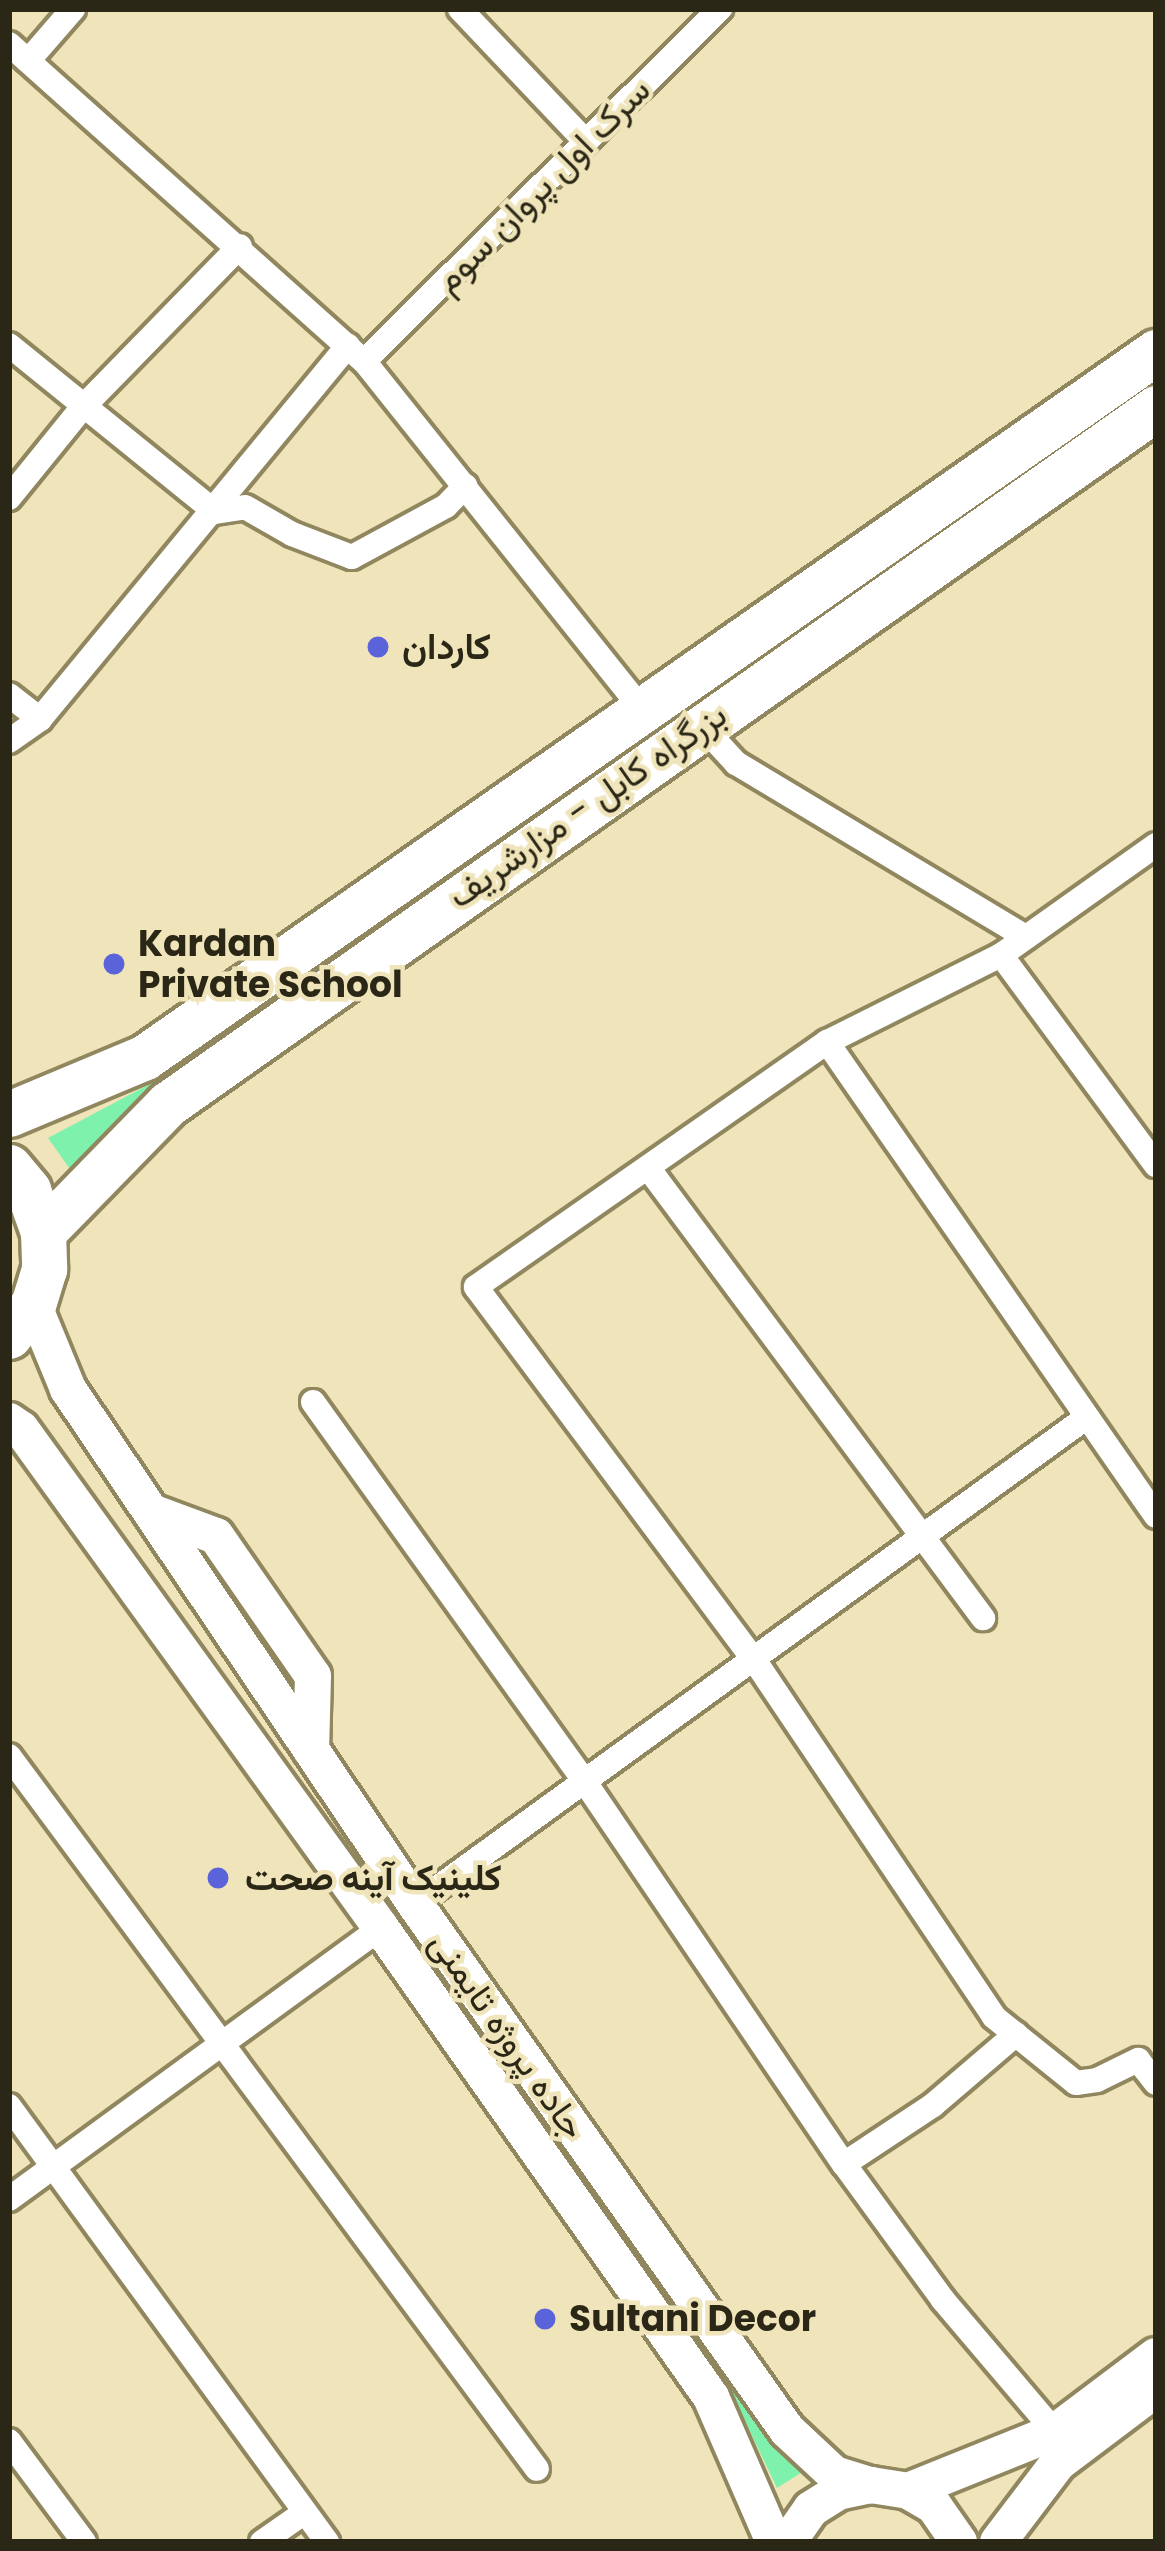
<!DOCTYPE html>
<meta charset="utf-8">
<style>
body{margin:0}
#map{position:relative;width:1165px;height:2551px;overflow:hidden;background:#efe4ba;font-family:Poppins,Vazirmatn,sans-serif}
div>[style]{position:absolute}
.green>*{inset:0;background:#7ef1ad}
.roads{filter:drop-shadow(3px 0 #91875f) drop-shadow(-3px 0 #91875f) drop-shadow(0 3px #91875f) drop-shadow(0 -3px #91875f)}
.street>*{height:24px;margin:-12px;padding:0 12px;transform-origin:12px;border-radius:12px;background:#fff}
.secondary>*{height:36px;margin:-18px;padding:0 18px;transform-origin:18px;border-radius:18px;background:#fff}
.highway>*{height:45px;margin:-22.5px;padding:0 22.5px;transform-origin:22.5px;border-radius:22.5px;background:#fff}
.dots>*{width:33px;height:33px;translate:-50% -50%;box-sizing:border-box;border:6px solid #efe4ba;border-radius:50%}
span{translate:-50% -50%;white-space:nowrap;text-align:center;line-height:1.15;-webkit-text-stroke:9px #efe4ba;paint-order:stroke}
.street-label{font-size:36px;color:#2b2717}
.poi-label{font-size:36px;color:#2b2717;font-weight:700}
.left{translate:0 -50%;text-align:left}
.frame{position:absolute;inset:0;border:12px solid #2b2717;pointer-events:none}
</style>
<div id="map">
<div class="green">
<i style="clip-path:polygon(163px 1077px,72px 1172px,48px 1138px)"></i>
<i style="clip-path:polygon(710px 2347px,810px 2467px,777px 2488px)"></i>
</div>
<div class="roads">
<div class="street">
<i style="left:460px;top:9px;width:183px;rotate:46.5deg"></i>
<i style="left:9px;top:44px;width:476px;rotate:41.8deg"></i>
<i style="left:364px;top:361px;width:449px;rotate:51.4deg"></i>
<i style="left:28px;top:61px;width:69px;rotate:-49.1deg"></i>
<i style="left:9px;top:345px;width:265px;rotate:39deg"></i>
<i style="left:215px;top:512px;width:30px;rotate:-9deg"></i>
<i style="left:245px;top:507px;width:54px;rotate:29.9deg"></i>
<i style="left:292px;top:534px;width:64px;rotate:21deg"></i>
<i style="left:352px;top:557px;width:107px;rotate:-28.5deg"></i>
<i style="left:446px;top:506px;width:28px;rotate:-46deg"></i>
<i style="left:364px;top:361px;width:501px;rotate:-44.68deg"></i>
<i style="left:9px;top:498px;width:116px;rotate:-51deg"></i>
<i style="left:82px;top:408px;width:226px;rotate:-45.7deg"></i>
<i style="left:9px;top:695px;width:39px;rotate:38deg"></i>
<i style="left:701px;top:725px;width:52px;rotate:47.4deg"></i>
<i style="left:736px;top:763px;width:338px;rotate:31deg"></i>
<i style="left:9px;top:741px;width:38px;rotate:-35deg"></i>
<i style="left:40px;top:719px;width:484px;rotate:-50.5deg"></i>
<i style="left:1156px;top:845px;width:190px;rotate:144.6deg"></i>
<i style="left:1001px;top:955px;width:195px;rotate:153.4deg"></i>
<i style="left:827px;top:1042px;width:428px;rotate:145.1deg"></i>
<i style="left:476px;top:1287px;width:463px;rotate:53.3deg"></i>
<i style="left:753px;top:1658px;width:432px;rotate:56.1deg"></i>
<i style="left:994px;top:2017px;width:105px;rotate:38.8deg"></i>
<i style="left:1076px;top:2083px;width:21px;rotate:-8deg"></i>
<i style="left:1097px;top:2080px;width:46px;rotate:-26deg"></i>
<i style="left:1138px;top:2060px;width:29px;rotate:52deg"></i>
<i style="left:1001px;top:955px;width:261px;rotate:53.6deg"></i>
<i style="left:827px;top:1042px;width:577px;rotate:55.24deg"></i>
<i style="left:649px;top:1169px;width:560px;rotate:53.36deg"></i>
<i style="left:313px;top:1402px;width:467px;rotate:54.4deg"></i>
<i style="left:585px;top:1782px;width:462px;rotate:55.9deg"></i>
<i style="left:844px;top:2164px;width:168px;rotate:53.9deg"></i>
<i style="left:943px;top:2300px;width:173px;rotate:49.7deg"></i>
<i style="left:9px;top:1756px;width:887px;rotate:53.48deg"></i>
<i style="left:415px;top:1904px;width:830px;rotate:-35.93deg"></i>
<i style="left:9px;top:2106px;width:540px;rotate:53.89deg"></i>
<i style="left:844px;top:2164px;width:107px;rotate:-33.5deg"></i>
<i style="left:933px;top:2105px;width:109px;rotate:-40.5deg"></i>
<i style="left:9px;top:2199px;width:460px;rotate:-36.1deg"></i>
<i style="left:9px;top:2441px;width:126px;rotate:53.4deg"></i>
<i style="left:262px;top:2542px;width:52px;rotate:-34.9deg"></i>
</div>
<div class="secondary">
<i style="left:33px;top:1304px;width:92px;rotate:67.6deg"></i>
<i style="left:68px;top:1389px;width:621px;rotate:56.03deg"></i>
<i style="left:415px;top:1904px;width:644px;rotate:54.73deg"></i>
<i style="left:787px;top:2430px;width:64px;rotate:43.1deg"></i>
<i style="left:834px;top:2474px;width:39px;rotate:17deg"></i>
<i style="left:9px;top:1421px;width:14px;rotate:34deg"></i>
<i style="left:21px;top:1429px;width:615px;rotate:54.19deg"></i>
<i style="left:381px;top:1928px;width:573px;rotate:54.87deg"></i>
<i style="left:711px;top:2397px;width:158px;rotate:66.5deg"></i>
<i style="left:151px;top:1512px;width:69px;rotate:20.3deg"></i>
<i style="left:216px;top:1536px;width:170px;rotate:55.3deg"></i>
<i style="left:313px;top:1676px;width:74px;rotate:91.5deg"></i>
<i style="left:908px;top:2491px;width:158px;rotate:-21.9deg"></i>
<i style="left:1055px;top:2432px;width:126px;rotate:-37deg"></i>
<i style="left:788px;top:2542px;width:40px;rotate:-55.1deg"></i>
<i style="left:811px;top:2509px;width:32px;rotate:-32deg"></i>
<i style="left:838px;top:2492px;width:34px;rotate:-12deg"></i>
<i style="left:871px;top:2485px;width:37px;rotate:9deg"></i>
<i style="left:908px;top:2491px;width:30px;rotate:30deg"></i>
<i style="left:934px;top:2506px;width:44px;rotate:55.2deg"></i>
<i style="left:998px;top:2542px;width:99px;rotate:-52.8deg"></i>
<i style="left:1058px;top:2463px;width:123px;rotate:-37.1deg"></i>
</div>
<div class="highway">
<i style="left:9px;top:1114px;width:147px;rotate:-22.7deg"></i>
<i style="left:145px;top:1057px;width:1233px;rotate:-34.89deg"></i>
<i style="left:9px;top:1167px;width:30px;rotate:50deg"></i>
<i style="left:28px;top:1190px;width:45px;rotate:70.3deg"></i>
<i style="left:43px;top:1232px;width:37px;rotate:88deg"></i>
<i style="left:44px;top:1269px;width:37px;rotate:107deg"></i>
<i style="left:33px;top:1304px;width:40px;rotate:127deg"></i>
<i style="left:43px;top:1232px;width:179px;rotate:-45.7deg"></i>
<i style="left:168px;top:1104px;width:1209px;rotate:-35.16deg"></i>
</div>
</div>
<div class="dots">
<i style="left:378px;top:647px;background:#5b63da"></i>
<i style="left:114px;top:964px;background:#5b63da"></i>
<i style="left:218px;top:1878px;background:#5b63da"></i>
<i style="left:545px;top:2319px;background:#5b63da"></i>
</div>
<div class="street-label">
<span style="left:542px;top:185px;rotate:-45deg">سرک اول پروان سوم</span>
<span style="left:587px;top:805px;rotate:-35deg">بزرگراه کابل - مزارشریف</span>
<span style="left:508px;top:2035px;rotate:55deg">جاده پروژه تایمنی</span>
</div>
<div class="poi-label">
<span class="left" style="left:402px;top:647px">کاردان</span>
<span class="left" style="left:138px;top:964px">Kardan<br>Private School</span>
<span class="left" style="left:245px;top:1878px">کلینیک آینه صحت</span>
<span class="left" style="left:569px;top:2319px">Sultani Decor</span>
</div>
<div class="frame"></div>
</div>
